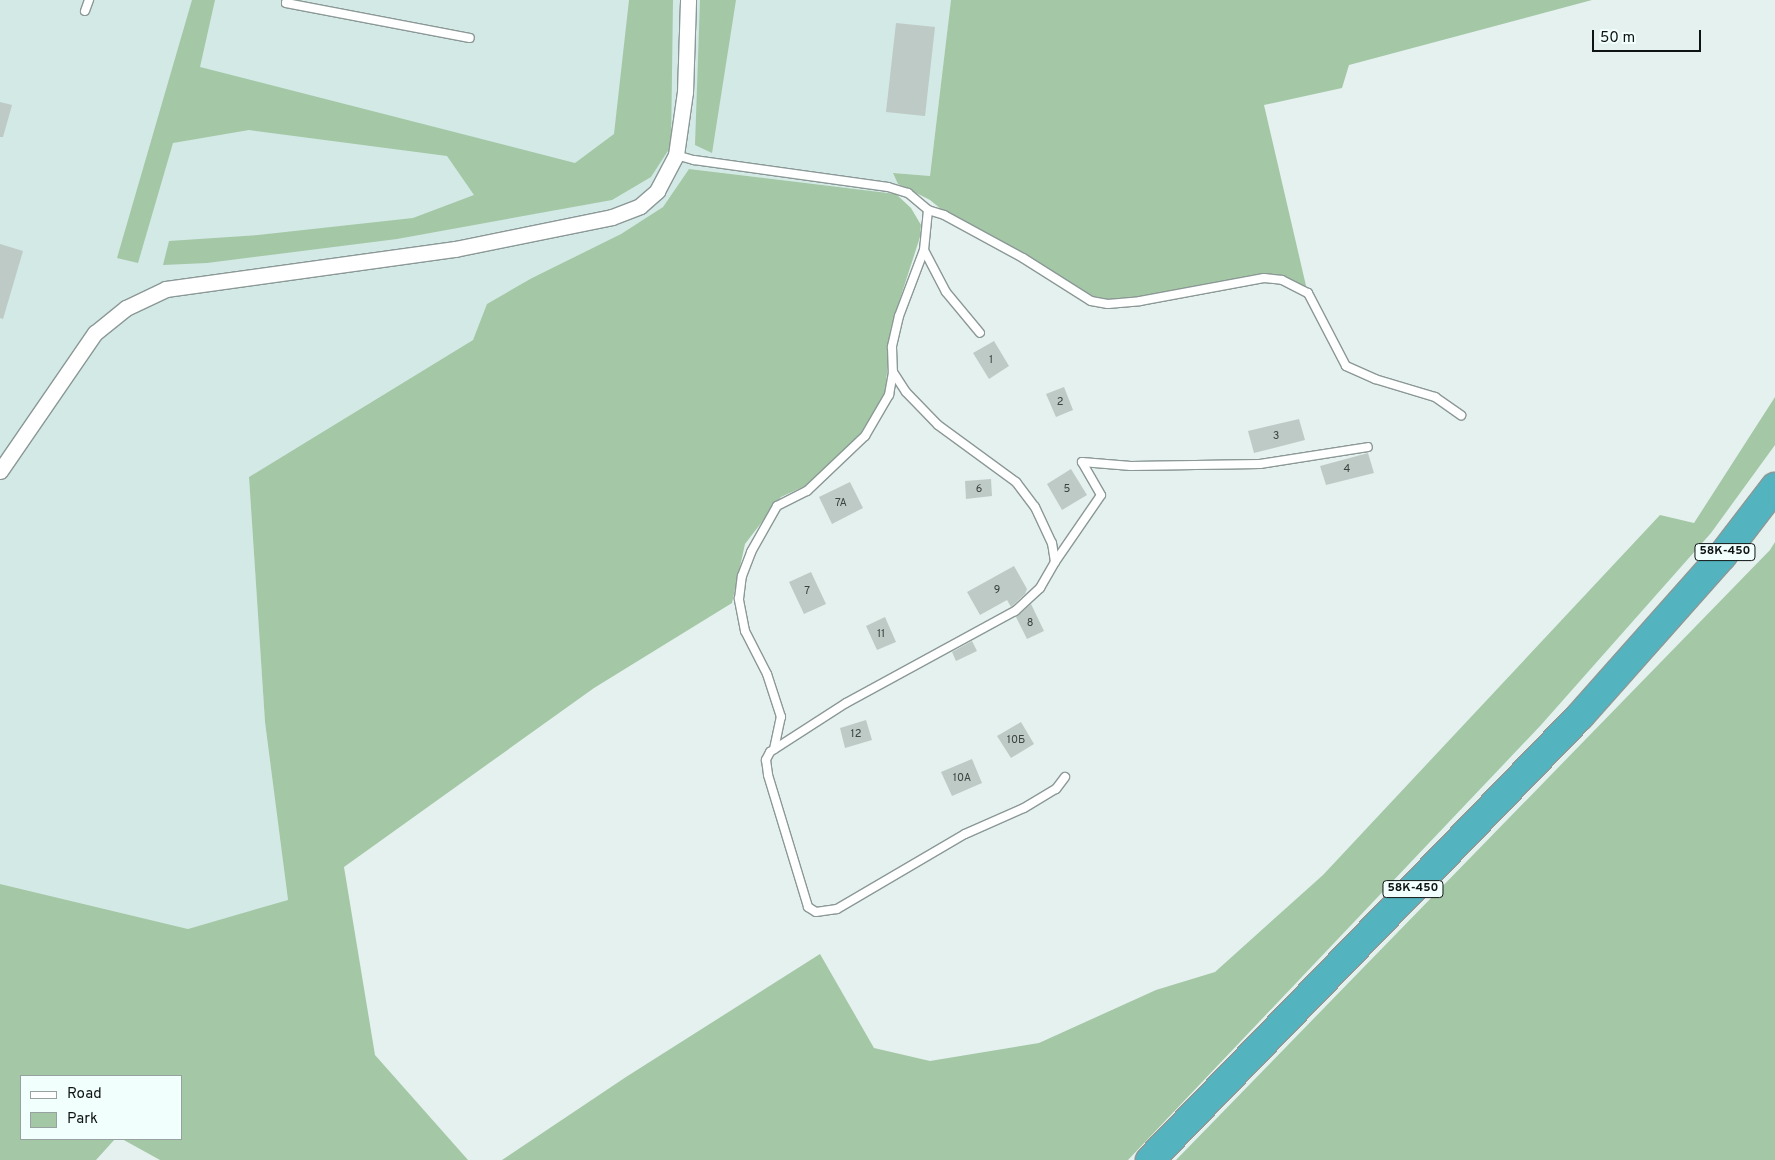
<!DOCTYPE html>
<meta charset="utf-8">
<style>
body{margin:0}
#map{position:relative;width:1775px;height:1160px;overflow:hidden;background:#e4f1ef;font-family:Overpass,sans-serif}
div>[style]{position:absolute}
.built>*{inset:0;background:#d2e9e5}
.green>*{inset:0;background:#a4c7a6}
.building>*{inset:0;background:#becac5}
.roads{filter:drop-shadow(1px 0 #8b9896) drop-shadow(-1px 0 #8b9896) drop-shadow(0 1px #8b9896) drop-shadow(0 -1px #8b9896)}
.lane>*{height:8px;margin:-4px;padding:0 4px;transform-origin:4px;border-radius:4px;background:#fff}
.street>*{height:15px;margin:-7.5px;padding:0 7.5px;transform-origin:7.5px;border-radius:7.5px;background:#fff}
.highway>*{height:28px;margin:-14px;padding:0 14px;transform-origin:14px;border-radius:14px;background:#53b4c0}
span{translate:-50% -50%;white-space:nowrap;text-align:center;line-height:1.15;-webkit-text-stroke:4.5px #f1fffd;paint-order:stroke}
.number-label{font-size:11px;color:#3b4240}
.number-label span{-webkit-text-stroke-width:0}
.shield-label span{padding:1px 4px;background:#f1fffd;border:1px solid;border-radius:4px;-webkit-text-stroke-width:0}
.shield-label{font-size:12px;color:#0f1413;font-weight:700}
.legend{position:absolute;left:20px;top:1075px;width:162px;height:65px;box-sizing:border-box;background:#f1fffd;border:1px solid #97a19f;margin:0;padding:6px 9px;list-style:none;font-size:15px;color:#0f1413}
.legend li{display:flex;align-items:center;gap:10px;height:25px}
.legend b{width:25px;border:1px solid #97a19f}
.scale{position:absolute;left:1592px;top:30px;width:109px;height:22px;box-sizing:border-box;border:2px solid #0f1413;border-top:0;padding-left:6px;font-size:15px;line-height:18px;white-space:nowrap;color:#0f1413;-webkit-text-stroke:4px #f1fffd;paint-order:stroke}
</style>
<div id="map">
<div class="built">
<i style="clip-path:polygon(0 0,951px 0,930px 176px,894px 173px,898px 184px,896px 194px,689px 169px,663px 207px,621px 234px,532px 278px,488px 304px,473px 340px,249px 477px,265px 722px,288px 901px,188px 929px,0 884px)"></i>
</div>
<div class="green">
<i style="clip-path:polygon(192px 0,215px 0,200px 67px,575px 163px,614px 134px,629px 0,673px 0,671px 146px,651px 177px,612px 200px,397px 239px,207px 263px,163px 265px,169px 241px,258px 235px,413px 218px,474px 195px,447px 156px,249px 130px,173px 143px,138px 263px,117px 258px)"></i>
<i style="clip-path:polygon(700px 0,736px 0,712px 153px,695px 145px)"></i>
<i style="clip-path:polygon(951px 0,1592px 0,1349px 65px,1342px 88px,1264px 105px,1307px 290px,1280px 276px,1102px 302px,1073px 289px,947px 214px,930px 200px,898px 184px,893px 173px,930px 176px)"></i>
<i style="clip-path:polygon(689px 169px,896px 194px,911px 208px,921px 225px,920px 237px,891px 327px,885px 395px,853px 445px,805px 486px,781px 497px,745px 544px,732px 603px,594px 688px,344px 867px,375px 1055px,468px 1160px,160px 1160px,122px 1139px,181px 1139px,181px 1076px,21px 1076px,21px 1139px,115px 1139px,96px 1160px,0 1160px,0 884px,188px 929px,288px 900px,265px 722px,249px 477px,473px 340px,487px 304px,532px 278px,621px 234px,663px 207px)"></i>
<i style="clip-path:polygon(1775px 397px,1775px 445px,1711px 533px,1541px 725px,1128px 1160px,502px 1160px,626px 1077px,820px 954px,874px 1048px,930px 1061px,1039px 1043px,1156px 990px,1215px 972px,1323px 875px,1660px 515px,1694px 523px)"></i>
<i style="clip-path:polygon(1775px 542px,1775px 1160px,1176px 1160px,1770px 550px)"></i>
</div>
<div class="building">
<i style="clip-path:polygon(896px 23px,935px 27px,925px 116px,886px 112px)"></i>
<i style="clip-path:polygon(0 102px,12px 105px,3px 137px,0 137px)"></i>
<i style="clip-path:polygon(0 244px,23px 251px,3px 319px,0 318px)"></i>
<i style="clip-path:polygon(994px 341px,1009px 366px,989px 379px,973px 353px)"></i>
<i style="clip-path:polygon(1064px 387px,1073px 410px,1056px 417px,1046px 394px)"></i>
<i style="clip-path:polygon(1299px 419px,1305px 440px,1254px 453px,1248px 431px)"></i>
<i style="clip-path:polygon(1368px 453px,1374px 473px,1326px 485px,1320px 466px)"></i>
<i style="clip-path:polygon(1071px 469px,1087px 495px,1062px 510px,1047px 484px)"></i>
<i style="clip-path:polygon(991px 479px,992px 496px,966px 499px,965px 481px)"></i>
<i style="clip-path:polygon(850px 482px,863px 508px,832px 524px,819px 497px)"></i>
<i style="clip-path:polygon(1014px 566px,1027px 589px,1025px 594px,1011px 607px,1007px 600px,980px 615px,967px 592px)"></i>
<i style="clip-path:polygon(811px 572px,826px 604px,804px 614px,789px 582px)"></i>
<i style="clip-path:polygon(1031px 604px,1044px 631px,1027px 639px,1016px 617px)"></i>
<i style="clip-path:polygon(885px 617px,896px 642px,877px 650px,866px 626px)"></i>
<i style="clip-path:polygon(972px 641px,977px 651px,956px 661px,952px 652px)"></i>
<i style="clip-path:polygon(866px 720px,872px 740px,845px 748px,840px 728px)"></i>
<i style="clip-path:polygon(1021px 722px,1034px 744px,1011px 758px,997px 736px)"></i>
<i style="clip-path:polygon(972px 759px,982px 783px,952px 796px,941px 772px)"></i>
</div>
<div class="roads">
<div class="lane">
<i style="left:287px;top:0;width:3px;rotate:108deg"></i>
<i style="left:286px;top:3px;width:187px;rotate:10.8deg"></i>
<i style="left:85px;top:11px;width:12px;rotate:-70deg"></i>
<i style="left:676px;top:155px;width:19px;rotate:16deg"></i>
<i style="left:694px;top:160px;width:196px;rotate:7.9deg"></i>
<i style="left:888px;top:187px;width:21px;rotate:17deg"></i>
<i style="left:908px;top:193px;width:26px;rotate:40deg"></i>
<i style="left:928px;top:210px;width:40px;rotate:95.7deg"></i>
<i style="left:924px;top:250px;width:71px;rotate:110.7deg"></i>
<i style="left:899px;top:316px;width:32px;rotate:103deg"></i>
<i style="left:892px;top:347px;width:25px;rotate:88deg"></i>
<i style="left:893px;top:372px;width:24px;rotate:57deg"></i>
<i style="left:906px;top:392px;width:46px;rotate:45.9deg"></i>
<i style="left:938px;top:425px;width:97px;rotate:36.2deg"></i>
<i style="left:1016px;top:482px;width:31px;rotate:53deg"></i>
<i style="left:1035px;top:507px;width:40px;rotate:65deg"></i>
<i style="left:1052px;top:543px;width:19px;rotate:81deg"></i>
<i style="left:1055px;top:562px;width:30px;rotate:120deg"></i>
<i style="left:1040px;top:588px;width:34px;rotate:137deg"></i>
<i style="left:1015px;top:611px;width:192px;rotate:151.4deg"></i>
<i style="left:846px;top:703px;width:90px;rotate:147.2deg"></i>
<i style="left:770px;top:752px;width:9px;rotate:117deg"></i>
<i style="left:766px;top:760px;width:15px;rotate:82deg"></i>
<i style="left:768px;top:775px;width:138px;rotate:73.1deg"></i>
<i style="left:808px;top:907px;width:9px;rotate:32deg"></i>
<i style="left:816px;top:912px;width:21px;rotate:-8deg"></i>
<i style="left:837px;top:909px;width:148px;rotate:-30.4deg"></i>
<i style="left:965px;top:834px;width:64px;rotate:-23.8deg"></i>
<i style="left:1024px;top:808px;width:37px;rotate:-31deg"></i>
<i style="left:1056px;top:789px;width:15px;rotate:-53deg"></i>
<i style="left:928px;top:210px;width:17px;rotate:17deg"></i>
<i style="left:944px;top:215px;width:90px;rotate:28.6deg"></i>
<i style="left:1023px;top:258px;width:80px;rotate:32.3deg"></i>
<i style="left:1091px;top:301px;width:17px;rotate:10deg"></i>
<i style="left:1108px;top:304px;width:32px;rotate:-5deg"></i>
<i style="left:1140px;top:301px;width:126px;rotate:-10.5deg"></i>
<i style="left:1264px;top:278px;width:18px;rotate:6deg"></i>
<i style="left:1282px;top:280px;width:29px;rotate:27deg"></i>
<i style="left:1308px;top:293px;width:82px;rotate:62.5deg"></i>
<i style="left:1346px;top:366px;width:32px;rotate:24deg"></i>
<i style="left:1375px;top:379px;width:63px;rotate:16.7deg"></i>
<i style="left:1435px;top:397px;width:32px;rotate:35deg"></i>
<i style="left:924px;top:250px;width:47px;rotate:62.4deg"></i>
<i style="left:946px;top:292px;width:53px;rotate:50.3deg"></i>
<i style="left:1055px;top:562px;width:81px;rotate:-55.5deg"></i>
<i style="left:1101px;top:495px;width:38px;rotate:-120deg"></i>
<i style="left:1082px;top:462px;width:49px;rotate:4.7deg"></i>
<i style="left:1131px;top:466px;width:129px;rotate:-0.9deg"></i>
<i style="left:1260px;top:464px;width:109px;rotate:-8.9deg"></i>
<i style="left:774px;top:749px;width:33px;rotate:-78deg"></i>
<i style="left:781px;top:717px;width:45px;rotate:-108deg"></i>
<i style="left:767px;top:674px;width:48px;rotate:-117.1deg"></i>
<i style="left:745px;top:631px;width:33px;rotate:-101deg"></i>
<i style="left:739px;top:599px;width:23px;rotate:-83deg"></i>
<i style="left:742px;top:576px;width:26px;rotate:-69deg"></i>
<i style="left:751px;top:552px;width:53px;rotate:-60.5deg"></i>
<i style="left:777px;top:506px;width:34px;rotate:-27deg"></i>
<i style="left:807px;top:491px;width:80px;rotate:-43.5deg"></i>
<i style="left:865px;top:436px;width:48px;rotate:-59.7deg"></i>
<i style="left:889px;top:395px;width:23px;rotate:-80deg"></i>
</div>
<div class="street">
<i style="left:0;top:471px;width:168px;rotate:-55.5deg"></i>
<i style="left:95px;top:333px;width:40px;rotate:-39deg"></i>
<i style="left:126px;top:308px;width:44px;rotate:-25.4deg"></i>
<i style="left:166px;top:289px;width:292px;rotate:-7.9deg"></i>
<i style="left:455px;top:249px;width:160px;rotate:-11.5deg"></i>
<i style="left:612px;top:217px;width:30px;rotate:-21deg"></i>
<i style="left:640px;top:206px;width:23px;rotate:-41deg"></i>
<i style="left:657px;top:191px;width:41px;rotate:-62.2deg"></i>
<i style="left:676px;top:155px;width:64px;rotate:-81.9deg"></i>
<i style="left:685px;top:92px;width:92px;rotate:-88.1deg"></i>
</div>
<div class="highway">
<i style="left:1150px;top:1160px;width:618px;rotate:-45.92deg"></i>
<i style="left:1580px;top:716px;width:214px;rotate:-48.4deg"></i>
<i style="left:1722px;top:556px;width:87px;rotate:-52.5deg"></i>
</div>
</div>
<div class="number-label">
<span style="left:991px;top:360px">1</span>
<span style="left:1060px;top:402px">2</span>
<span style="left:1276px;top:436px">3</span>
<span style="left:1347px;top:469px">4</span>
<span style="left:979px;top:489px">6</span>
<span style="left:1067px;top:489px">5</span>
<span style="left:841px;top:503px">7А</span>
<span style="left:997px;top:590px">9</span>
<span style="left:807px;top:591px">7</span>
<span style="left:1030px;top:623px">8</span>
<span style="left:881px;top:634px">11</span>
<span style="left:856px;top:734px">12</span>
<span style="left:1016px;top:740px">10Б</span>
<span style="left:962px;top:778px">10А</span>
</div>
<div class="shield-label">
<span style="left:1725px;top:552px">58К-450</span>
<span style="left:1413px;top:889px">58К-450</span>
</div>
<ul class="legend">
<li><b style="height:6px;background:#fff"></b>Road</li>
<li><b style="height:14px;background:#a4c7a6"></b>Park</li>
</ul>
<div class="scale">50 m</div>
</div>
